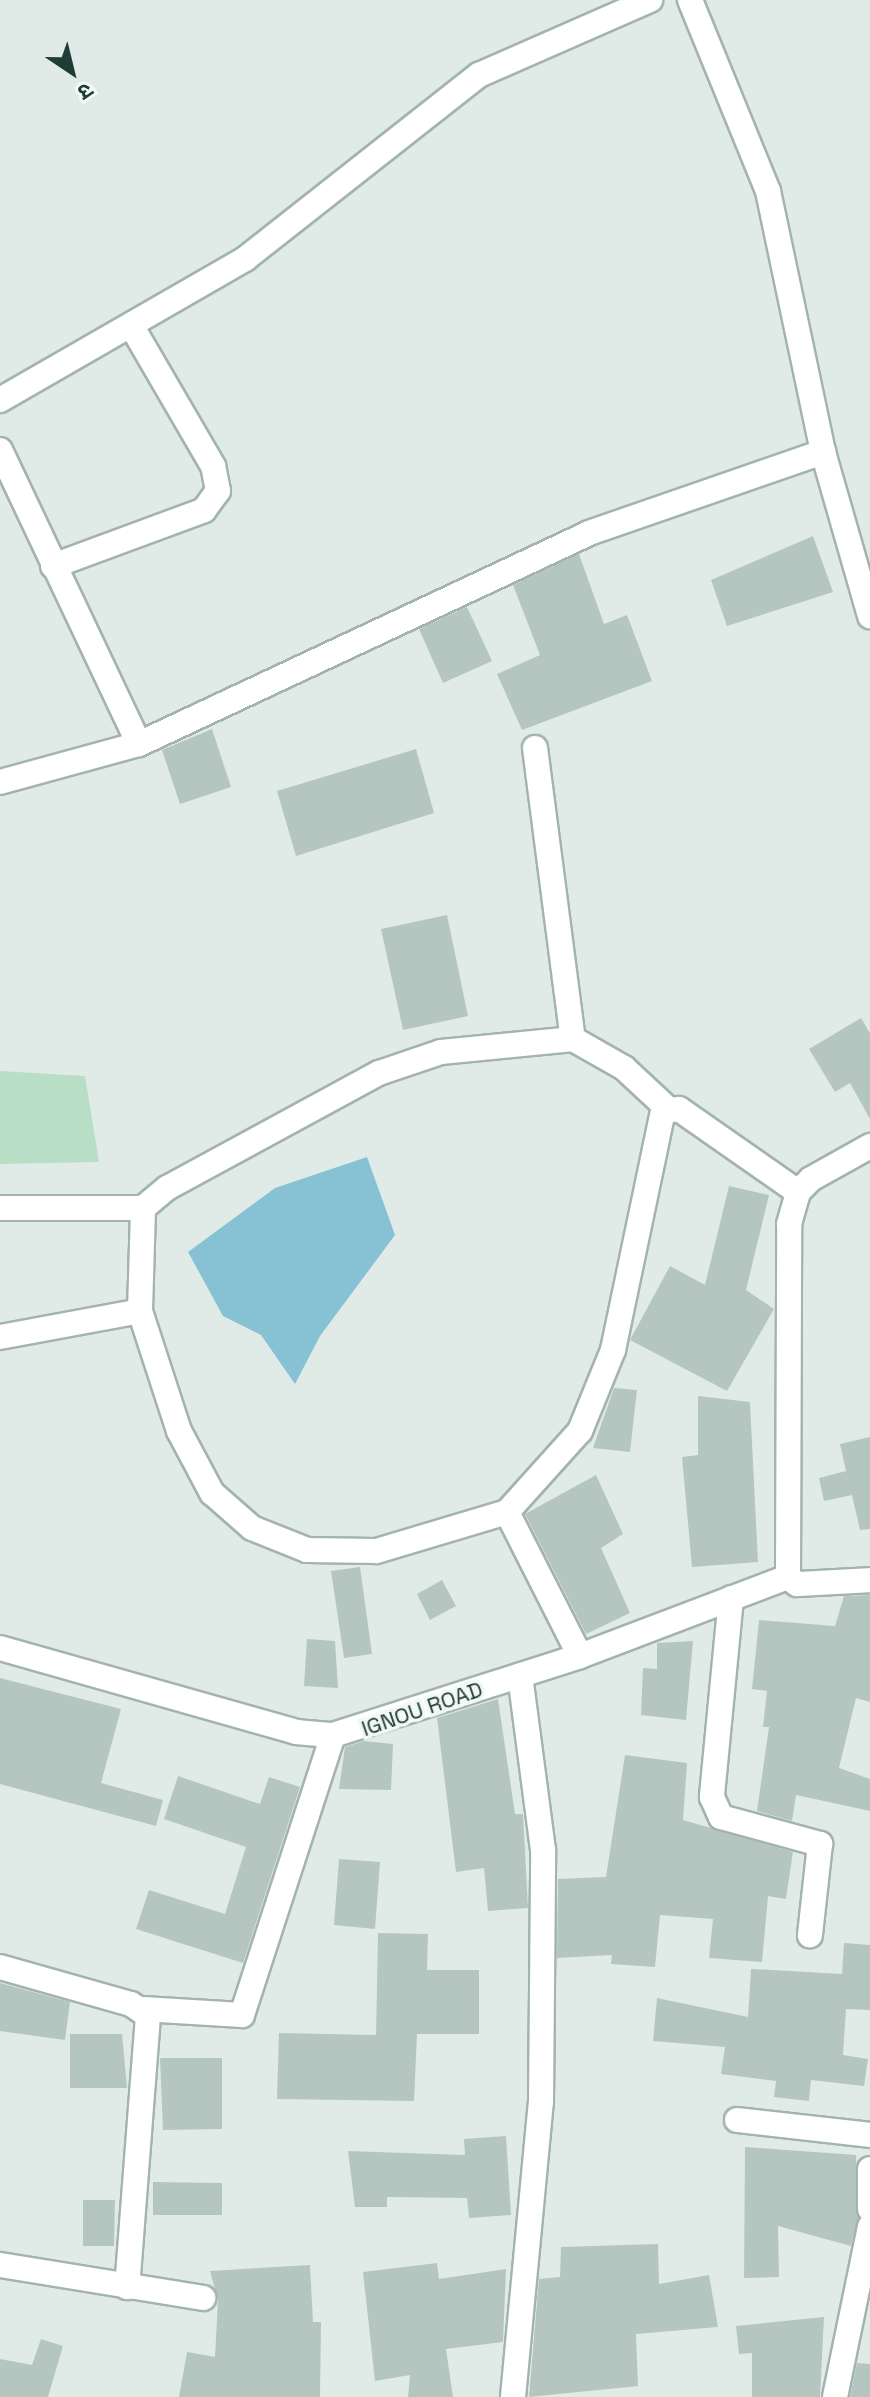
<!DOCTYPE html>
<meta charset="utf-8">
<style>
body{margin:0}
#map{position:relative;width:870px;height:2397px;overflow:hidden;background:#e0ebe7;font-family:"Space Grotesk","Noto Sans Devanagari",sans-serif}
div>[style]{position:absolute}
.green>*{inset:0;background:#b8dec5}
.water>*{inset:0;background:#86c2d3}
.building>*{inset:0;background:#b5c6c0}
.roads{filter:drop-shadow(2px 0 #a3b3af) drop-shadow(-2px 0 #a3b3af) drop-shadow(0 2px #a3b3af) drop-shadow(0 -2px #a3b3af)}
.minor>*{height:24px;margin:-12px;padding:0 12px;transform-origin:12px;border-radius:12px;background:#fff}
span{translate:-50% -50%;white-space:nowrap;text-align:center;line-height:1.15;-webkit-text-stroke:7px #f1f8f5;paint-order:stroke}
.street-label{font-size:22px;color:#203c37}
.north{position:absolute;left:32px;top:32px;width:80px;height:80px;-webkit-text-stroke:6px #f1f8f5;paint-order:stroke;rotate:145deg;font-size:22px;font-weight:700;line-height:32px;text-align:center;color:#203c37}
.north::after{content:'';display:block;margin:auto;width:28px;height:36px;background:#203c37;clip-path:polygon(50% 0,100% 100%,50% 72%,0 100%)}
</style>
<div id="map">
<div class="green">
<i style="clip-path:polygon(0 1071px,85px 1076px,99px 1162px,0 1164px)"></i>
</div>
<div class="water">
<i style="clip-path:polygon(367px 1157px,395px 1235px,320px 1336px,295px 1384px,261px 1335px,223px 1316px,188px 1252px,275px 1188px)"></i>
</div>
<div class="building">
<i style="clip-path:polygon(813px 536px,833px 592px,727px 626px,711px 580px)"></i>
<i style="clip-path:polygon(579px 554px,604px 624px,627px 615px,652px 681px,522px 730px,497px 674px,540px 655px,513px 585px)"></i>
<i style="clip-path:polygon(467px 607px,492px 661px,443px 683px,419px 629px)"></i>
<i style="clip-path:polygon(212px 729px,231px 787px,180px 804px,162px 750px)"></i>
<i style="clip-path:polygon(416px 749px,434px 813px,296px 856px,277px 791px)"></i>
<i style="clip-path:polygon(447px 915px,468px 1016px,403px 1030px,381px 929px)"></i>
<i style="clip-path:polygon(861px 1018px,870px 1033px,870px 1119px,850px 1083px,835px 1092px,809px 1049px)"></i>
<i style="clip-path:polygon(729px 1186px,769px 1195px,746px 1290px,774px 1309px,727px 1391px,630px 1340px,670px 1266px,705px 1285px)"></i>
<i style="clip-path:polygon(614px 1388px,637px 1390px,630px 1452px,593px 1448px)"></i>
<i style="clip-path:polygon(698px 1396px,750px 1402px,758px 1562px,692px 1567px,682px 1457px,698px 1455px)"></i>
<i style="clip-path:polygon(870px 1437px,870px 1529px,860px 1530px,852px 1495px,824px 1501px,819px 1478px,846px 1471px,840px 1444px)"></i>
<i style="clip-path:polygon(596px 1475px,623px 1534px,601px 1548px,630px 1613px,586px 1634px,525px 1514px)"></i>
<i style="clip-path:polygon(360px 1567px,372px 1654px,344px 1658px,331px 1571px)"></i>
<i style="clip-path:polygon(442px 1580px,456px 1606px,430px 1620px,417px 1594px)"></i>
<i style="clip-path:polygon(870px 1595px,870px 1702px,856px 1698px,839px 1768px,870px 1779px,870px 1811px,796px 1795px,792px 1821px,757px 1811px,769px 1727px,763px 1727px,767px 1691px,752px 1689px,759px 1620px,835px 1626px,844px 1596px)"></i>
<i style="clip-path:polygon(307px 1639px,335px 1641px,338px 1688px,304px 1686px)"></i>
<i style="clip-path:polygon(693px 1641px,686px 1720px,641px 1715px,643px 1668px,657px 1669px,657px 1643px)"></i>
<i style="clip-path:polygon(0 1678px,121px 1709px,101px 1783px,163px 1800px,156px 1826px,0 1784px)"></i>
<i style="clip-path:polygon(498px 1699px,515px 1814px,523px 1814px,528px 1908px,488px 1911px,484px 1868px,456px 1872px,437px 1718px)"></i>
<i style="clip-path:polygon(364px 1741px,393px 1744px,391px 1790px,339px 1789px,345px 1747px)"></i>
<i style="clip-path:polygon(625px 1755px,687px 1763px,683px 1820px,793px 1852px,786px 1899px,768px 1896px,762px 1962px,709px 1958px,713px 1919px,660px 1915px,655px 1967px,611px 1964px,612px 1955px,557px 1958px,558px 1879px,606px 1877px)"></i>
<i style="clip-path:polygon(178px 1776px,260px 1804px,269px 1777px,300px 1787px,243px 1963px,136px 1929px,149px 1890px,225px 1914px,246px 1847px,164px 1819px)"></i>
<i style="clip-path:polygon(339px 1859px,380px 1862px,375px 1929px,334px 1925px)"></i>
<i style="clip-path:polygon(378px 1933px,428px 1934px,427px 1970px,479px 1970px,479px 2034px,417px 2034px,414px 2101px,277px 2099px,279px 2033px,376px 2035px)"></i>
<i style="clip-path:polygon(844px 1943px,870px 1945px,870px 2010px,846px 2009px,843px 2055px,868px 2059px,864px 2086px,811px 2080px,809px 2101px,774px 2097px,776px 2081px,721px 2074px,725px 2047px,653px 2041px,657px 1998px,748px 2017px,751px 1969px,842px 1974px)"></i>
<i style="clip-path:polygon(0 1983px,70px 2002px,65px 2040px,0 2031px)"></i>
<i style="clip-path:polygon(70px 2034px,122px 2034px,127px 2088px,70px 2088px)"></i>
<i style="clip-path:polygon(160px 2058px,222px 2058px,222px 2129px,163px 2130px)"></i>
<i style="clip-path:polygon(506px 2136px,511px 2215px,469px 2218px,467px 2198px,387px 2197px,387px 2207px,355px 2207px,348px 2151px,465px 2155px,464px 2139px)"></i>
<i style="clip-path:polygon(745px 2147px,856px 2155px,858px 2218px,851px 2246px,778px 2226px,779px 2277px,744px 2278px)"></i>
<i style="clip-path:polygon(153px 2182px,222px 2183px,222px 2215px,153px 2215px)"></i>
<i style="clip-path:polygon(83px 2200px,115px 2200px,114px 2246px,83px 2246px)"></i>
<i style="clip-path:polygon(658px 2244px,659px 2284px,709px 2275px,718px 2327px,636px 2334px,638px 2386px,529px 2397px,539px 2279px,560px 2277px,561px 2247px)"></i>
<i style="clip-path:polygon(437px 2263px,439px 2279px,506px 2269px,503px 2342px,446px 2349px,453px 2397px,408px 2397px,410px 2375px,375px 2381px,363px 2272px)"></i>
<i style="clip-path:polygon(310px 2265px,313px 2322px,321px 2322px,320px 2397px,179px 2397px,187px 2352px,215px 2357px,218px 2300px,210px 2271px)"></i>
<i style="clip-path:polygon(824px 2317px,820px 2397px,752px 2397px,752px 2353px,739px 2354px,736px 2326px)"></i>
<i style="clip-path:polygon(41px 2339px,63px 2346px,48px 2397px,0 2397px,0 2359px,32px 2365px)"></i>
<i style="clip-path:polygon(857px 2363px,870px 2364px,870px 2397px,850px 2397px)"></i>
</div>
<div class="roads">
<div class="minor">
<i style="left:690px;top:0;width:206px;rotate:67.8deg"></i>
<i style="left:768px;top:191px;width:267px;rotate:78.1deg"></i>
<i style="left:0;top:400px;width:283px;rotate:-29.9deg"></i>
<i style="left:245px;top:259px;width:298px;rotate:-38.2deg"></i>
<i style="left:479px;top:75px;width:187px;rotate:-23.7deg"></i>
<i style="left:0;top:450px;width:325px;rotate:64.7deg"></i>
<i style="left:53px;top:566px;width:161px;rotate:-20.3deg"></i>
<i style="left:204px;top:510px;width:24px;rotate:-54deg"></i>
<i style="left:218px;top:491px;width:25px;rotate:-101deg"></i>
<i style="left:213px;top:466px;width:163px;rotate:-120.2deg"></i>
<i style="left:535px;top:748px;width:293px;rotate:82.6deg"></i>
<i style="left:0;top:782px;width:144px;rotate:-15.3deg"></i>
<i style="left:139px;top:744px;width:497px;rotate:-25.1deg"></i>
<i style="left:589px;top:533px;width:248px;rotate:-19.1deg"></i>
<i style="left:823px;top:452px;width:171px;rotate:74deg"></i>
<i style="left:0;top:1208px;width:143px"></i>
<i style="left:0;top:1337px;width:142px;rotate:-10.5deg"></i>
<i style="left:507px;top:1512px;width:137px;rotate:163.4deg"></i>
<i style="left:376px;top:1551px;width:69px;rotate:-179.2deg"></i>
<i style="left:307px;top:1550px;width:59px;rotate:-158.2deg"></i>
<i style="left:252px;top:1528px;width:53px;rotate:-138.8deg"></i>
<i style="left:212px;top:1493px;width:70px;rotate:-118deg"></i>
<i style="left:179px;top:1431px;width:126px;rotate:-108deg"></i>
<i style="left:140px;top:1311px;width:103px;rotate:-88.3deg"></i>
<i style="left:143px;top:1208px;width:31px;rotate:-40deg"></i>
<i style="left:167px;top:1188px;width:241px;rotate:-28.5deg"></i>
<i style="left:379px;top:1073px;width:65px;rotate:-18.7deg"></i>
<i style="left:441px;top:1052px;width:133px;rotate:-5.6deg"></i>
<i style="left:573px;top:1039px;width:59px;rotate:29.6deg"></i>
<i style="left:624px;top:1068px;width:57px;rotate:42.9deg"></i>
<i style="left:788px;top:1577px;width:353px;rotate:-89.8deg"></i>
<i style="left:789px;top:1224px;width:33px;rotate:-74deg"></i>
<i style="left:798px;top:1192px;width:18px;rotate:-45deg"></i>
<i style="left:811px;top:1179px;width:68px;rotate:-29.2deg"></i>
<i style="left:788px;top:1577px;width:11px;rotate:38deg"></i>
<i style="left:797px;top:1584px;width:73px;rotate:-3.1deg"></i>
<i style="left:731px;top:1598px;width:200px;rotate:95.5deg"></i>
<i style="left:712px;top:1797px;width:22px;rotate:66deg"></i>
<i style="left:721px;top:1817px;width:103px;rotate:15.3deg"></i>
<i style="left:820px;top:1844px;width:92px;rotate:96.3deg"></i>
<i style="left:0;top:1648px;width:308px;rotate:15.8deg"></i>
<i style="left:296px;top:1732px;width:37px;rotate:5deg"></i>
<i style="left:333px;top:1735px;width:259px;rotate:-17.7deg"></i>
<i style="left:580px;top:1656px;width:222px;rotate:-20.8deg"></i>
<i style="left:580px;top:1656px;width:161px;rotate:-116.9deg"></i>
<i style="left:507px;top:1512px;width:109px;rotate:-48deg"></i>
<i style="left:580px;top:1431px;width:87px;rotate:-67.8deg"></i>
<i style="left:613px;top:1350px;width:244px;rotate:-78.2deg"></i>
<i style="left:663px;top:1111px;width:16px;rotate:-7deg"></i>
<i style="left:679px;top:1109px;width:145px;rotate:34.9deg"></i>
<i style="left:0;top:1967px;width:136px;rotate:15.8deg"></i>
<i style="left:131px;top:2004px;width:21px;rotate:35deg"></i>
<i style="left:148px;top:2016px;width:272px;rotate:94.4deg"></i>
<i style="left:143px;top:2009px;width:99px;rotate:3.5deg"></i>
<i style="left:242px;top:2015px;width:294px;rotate:-72deg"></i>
<i style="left:737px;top:2120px;width:134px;rotate:6.4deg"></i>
<i style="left:870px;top:2169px;width:40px;rotate:90deg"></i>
<i style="left:0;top:2265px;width:206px;rotate:9.2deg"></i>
<i style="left:513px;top:2397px;width:296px;rotate:-84.6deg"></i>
<i style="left:541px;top:2102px;width:252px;rotate:-89.5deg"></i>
<i style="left:543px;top:1850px;width:176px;rotate:-97.5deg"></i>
<i style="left:835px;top:2397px;width:174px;rotate:-78.4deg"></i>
</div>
</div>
<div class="street-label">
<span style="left:422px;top:1709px;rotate:-19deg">IGNOU ROAD</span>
</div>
<div class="north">उ</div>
</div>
